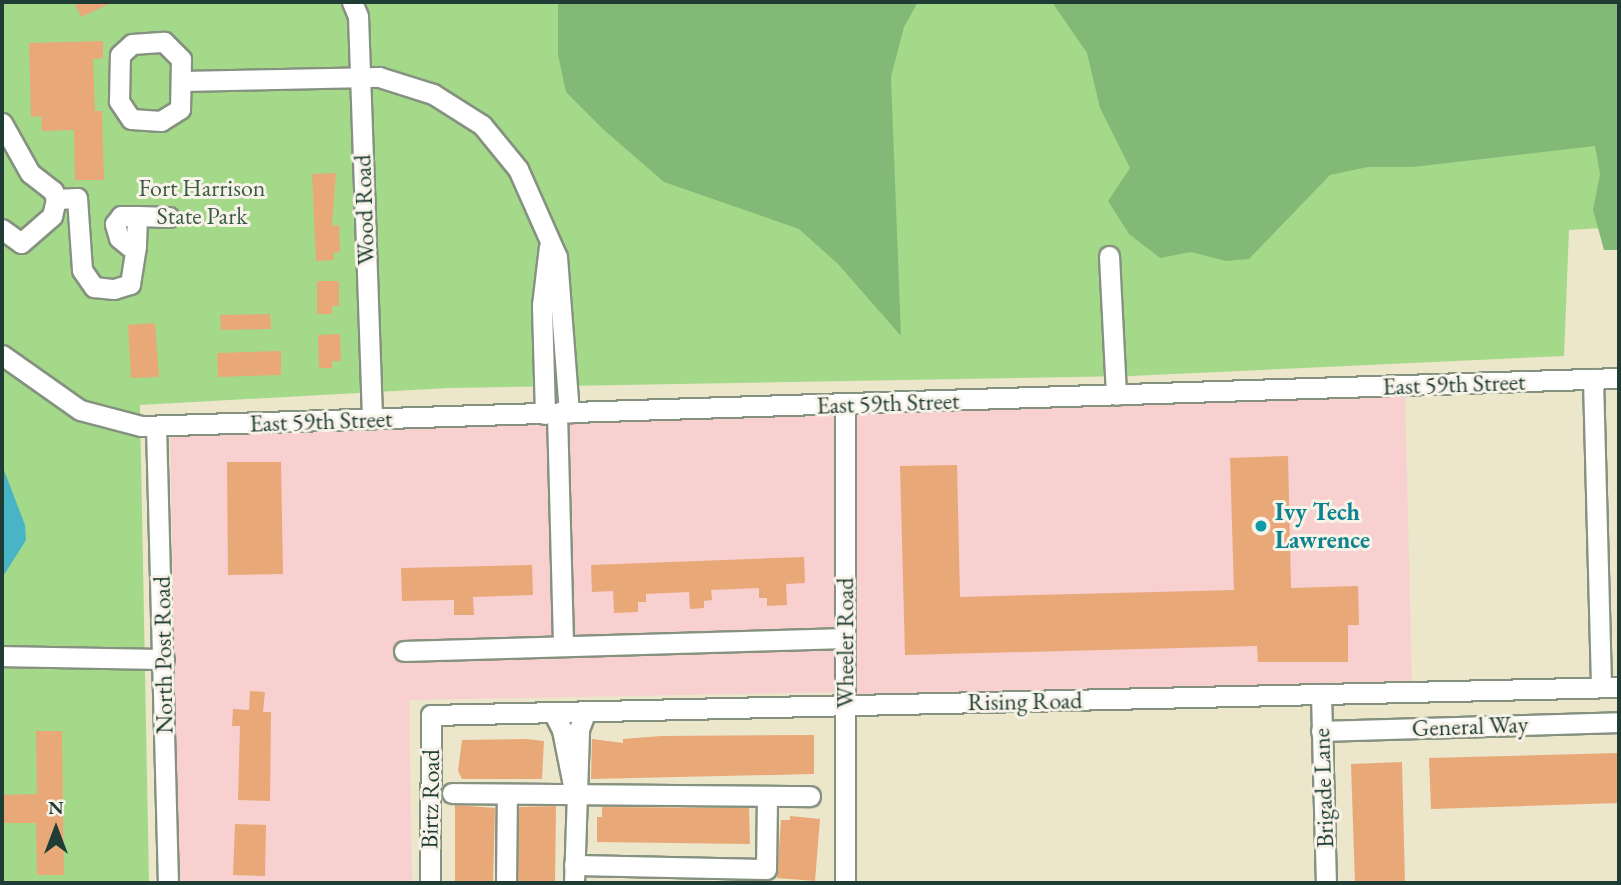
<!DOCTYPE html>
<style>
body{margin:0}
#map{position:relative;width:1621px;height:885px;overflow:hidden;background:#ece6cb;font-family:"EB Garamond",serif}
div>[style]{position:absolute}
.built>*{inset:0;background:#f7d0cf}
.green>*{inset:0;background:#a4d98a}
.forest>*{inset:0;background:#83b976}
.water>*{inset:0;background:#49b4c6}
.building>*{inset:0;background:#e9a878}
.roads{filter:drop-shadow(2px 0 #869280) drop-shadow(-2px 0 #869280) drop-shadow(0 2px #869280) drop-shadow(0 -2px #869280)}
.minor>*{height:19px;margin:-9.5px;padding:0 9.5px;transform-origin:9.5px;border-radius:9.5px;background:#fff}
.dots>*{width:19px;height:19px;translate:-50% -50%;box-sizing:border-box;border:4px solid #f7f3e8;border-radius:50%}
span{translate:-50% -50%;white-space:nowrap;text-align:center;line-height:1.15;-webkit-text-stroke:6px #f7f3e8;paint-order:stroke}
.park-label{font-size:24px;color:#3a5c45}
.street-label{font-size:24px;color:#1f3d34}
.culture-label{font-size:24px;color:#0d838f;font-weight:700}
.left{translate:0 -50%;text-align:left}
.frame{position:absolute;inset:0;border:4px solid #1f3d34;pointer-events:none}
.north{position:absolute;left:21px;top:794px;width:70px;height:70px;-webkit-text-stroke:5px #f7f3e8;paint-order:stroke;rotate:0deg;font-size:19px;font-weight:700;line-height:28px;text-align:center;color:#1f3d34}
.north::after{content:'';display:block;margin:auto;width:24px;height:32px;background:#1f3d34;clip-path:polygon(50% 0,100% 100%,50% 72%,0 100%)}
</style>
<div id="map">
<div class="built">
<i style="clip-path:polygon(1405px 394px,1412px 686px,854px 698px,856px 412px)"></i>
<i style="clip-path:polygon(838px 414px,839px 692px,409px 700px,412px 883px,179px 883px,170px 435px)"></i>
</div>
<div class="green">
<i style="clip-path:polygon(2px 2px,1619px 2px,1619px 227px,1569px 230px,1564px 356px,1131px 376px,449px 388px,140px 405px,149px 883px,2px 883px)"></i>
</div>
<div class="forest">
<i style="clip-path:polygon(558px 2px,918px 2px,904px 27px,891px 77px,901px 336px,838px 264px,799px 229px,664px 182px,604px 130px,566px 92px,558px 55px)"></i>
<i style="clip-path:polygon(1052px 2px,1619px 2px,1619px 250px,1604px 250px,1593px 210px,1600px 174px,1595px 146px,1413px 167px,1368px 167px,1330px 175px,1249px 259px,1226px 261px,1191px 252px,1160px 258px,1129px 234px,1108px 201px,1130px 168px,1100px 108px,1087px 53px)"></i>
</div>
<div class="water">
<i style="clip-path:polygon(2px 465px,25px 525px,26px 540px,2px 578px)"></i>
</div>
<div class="building">
<i style="clip-path:polygon(74px 2px,113px 2px,81px 17px)"></i>
<i style="clip-path:polygon(103px 41px,103px 58px,93px 59px,95px 111px,102px 111px,104px 180px,75px 180px,74px 130px,42px 131px,41px 116px,31px 117px,29px 43px)"></i>
<i style="clip-path:polygon(336px 173px,332px 226px,339px 225px,340px 252px,333px 253px,334px 260px,316px 261px,312px 174px)"></i>
<i style="clip-path:polygon(317px 281px,339px 281px,339px 306px,332px 306px,332px 314px,317px 314px)"></i>
<i style="clip-path:polygon(270px 314px,271px 329px,221px 330px,220px 315px)"></i>
<i style="clip-path:polygon(155px 323px,159px 377px,131px 378px,128px 325px)"></i>
<i style="clip-path:polygon(340px 334px,341px 361px,332px 361px,332px 368px,319px 368px,318px 335px)"></i>
<i style="clip-path:polygon(281px 351px,281px 375px,218px 377px,217px 353px)"></i>
<i style="clip-path:polygon(1288px 456px,1291px 588px,1358px 586px,1359px 625px,1348px 625px,1348px 662px,1258px 662px,1257px 646px,905px 655px,900px 466px,957px 465px,960px 597px,1234px 590px,1230px 458px)"></i>
<i style="clip-path:polygon(227px 462px,281px 462px,283px 574px,228px 575px)"></i>
<i style="clip-path:polygon(804px 557px,805px 583px,786px 584px,787px 605px,767px 606px,767px 598px,759px 598px,759px 588px,711px 590px,712px 600px,704px 601px,704px 608px,690px 609px,689px 592px,646px 594px,646px 602px,638px 602px,638px 612px,614px 613px,613px 591px,592px 592px,591px 565px)"></i>
<i style="clip-path:polygon(532px 565px,533px 595px,473px 597px,474px 615px,454px 615px,454px 600px,402px 601px,401px 568px)"></i>
<i style="clip-path:polygon(250px 691px,265px 692px,263px 712px,271px 712px,270px 801px,238px 800px,240px 726px,232px 726px,233px 709px,249px 710px)"></i>
<i style="clip-path:polygon(36px 731px,62px 731px,64px 875px,37px 875px,36px 823px,2px 823px,2px 795px,37px 794px)"></i>
<i style="clip-path:polygon(814px 735px,814px 774px,591px 779px,592px 739px,623px 743px,623px 739px,661px 736px)"></i>
<i style="clip-path:polygon(526px 739px,544px 741px,542px 779px,462px 779px,458px 771px,462px 740px)"></i>
<i style="clip-path:polygon(1619px 753px,1619px 803px,1431px 809px,1429px 758px)"></i>
<i style="clip-path:polygon(1402px 762px,1405px 883px,1355px 883px,1351px 764px)"></i>
<i style="clip-path:polygon(455px 805px,495px 808px,493px 883px,455px 883px)"></i>
<i style="clip-path:polygon(556px 806px,555px 882px,518px 883px,519px 807px)"></i>
<i style="clip-path:polygon(602px 807px,749px 808px,750px 844px,597px 842px,597px 817px,602px 817px)"></i>
<i style="clip-path:polygon(790px 816px,820px 819px,815px 881px,777px 878px,781px 820px,790px 820px)"></i>
<i style="clip-path:polygon(235px 824px,266px 825px,265px 876px,233px 875px)"></i>
</div>
<div class="roads">
<div class="minor">
<i style="left:352px;top:2px;width:15px;rotate:67deg"></i>
<i style="left:358px;top:16px;width:403px;rotate:88deg"></i>
<i style="left:164px;top:42px;width:24px;rotate:45deg"></i>
<i style="left:181px;top:59px;width:50px;rotate:91.1deg"></i>
<i style="left:180px;top:109px;width:22px;rotate:148deg"></i>
<i style="left:161px;top:121px;width:30px;rotate:-176deg"></i>
<i style="left:131px;top:119px;width:22px;rotate:-124deg"></i>
<i style="left:119px;top:101px;width:46px;rotate:-88.8deg"></i>
<i style="left:120px;top:55px;width:16px;rotate:-43deg"></i>
<i style="left:132px;top:44px;width:32px;rotate:-4deg"></i>
<i style="left:182px;top:81px;width:197px;rotate:-1.2deg"></i>
<i style="left:379px;top:77px;width:57px;rotate:17.5deg"></i>
<i style="left:433px;top:94px;width:58px;rotate:32.3deg"></i>
<i style="left:482px;top:125px;width:57px;rotate:50.7deg"></i>
<i style="left:518px;top:169px;width:96px;rotate:66.1deg"></i>
<i style="left:557px;top:257px;width:156px;rotate:85.6deg"></i>
<i style="left:2px;top:123px;width:57px;rotate:60.8deg"></i>
<i style="left:30px;top:173px;width:29px;rotate:38deg"></i>
<i style="left:53px;top:191px;width:9px;rotate:69deg"></i>
<i style="left:56px;top:199px;width:17px;rotate:103deg"></i>
<i style="left:52px;top:216px;width:41px;rotate:138.9deg"></i>
<i style="left:21px;top:243px;width:24px;rotate:-144deg"></i>
<i style="left:56px;top:199px;width:21px;rotate:-3deg"></i>
<i style="left:77px;top:198px;width:72px;rotate:86deg"></i>
<i style="left:82px;top:270px;width:21px;rotate:55deg"></i>
<i style="left:94px;top:287px;width:20px;rotate:6deg"></i>
<i style="left:114px;top:289px;width:17px;rotate:-17deg"></i>
<i style="left:130px;top:284px;width:38px;rotate:-81deg"></i>
<i style="left:137px;top:216px;width:30px;rotate:92deg"></i>
<i style="left:136px;top:246px;width:7px;rotate:180deg"></i>
<i style="left:129px;top:246px;width:13px;rotate:-141deg"></i>
<i style="left:119px;top:238px;width:15px;rotate:-106deg"></i>
<i style="left:115px;top:224px;width:10px;rotate:-53deg"></i>
<i style="left:121px;top:216px;width:16px"></i>
<i style="left:137px;top:216px;width:32px;rotate:2deg"></i>
<i style="left:1109px;top:256px;width:139px;rotate:87.1deg"></i>
<i style="left:2px;top:355px;width:95px;rotate:35.2deg"></i>
<i style="left:80px;top:410px;width:63px;rotate:14.7deg"></i>
<i style="left:141px;top:426px;width:1479px;rotate:-1.86deg"></i>
<i style="left:1593px;top:379px;width:308px;rotate:88.5deg"></i>
<i style="left:557px;top:413px;width:233px;rotate:88.5deg"></i>
<i style="left:545px;top:414px;width:109px;rotate:-91.6deg"></i>
<i style="left:542px;top:305px;width:59px;rotate:-83.2deg"></i>
<i style="left:156px;top:426px;width:457px;rotate:88.5deg"></i>
<i style="left:404px;top:651px;width:441px;rotate:-1.7deg"></i>
<i style="left:2px;top:656px;width:162px;rotate:1.1deg"></i>
<i style="left:1321px;top:694px;width:189px;rotate:88.5deg"></i>
<i style="left:553px;top:712px;width:20px;rotate:63deg"></i>
<i style="left:562px;top:730px;width:61px;rotate:78.7deg"></i>
<i style="left:1321px;top:731px;width:298px;rotate:-1.7deg"></i>
<i style="left:452px;top:793px;width:358px;rotate:0.5deg"></i>
<i style="left:574px;top:865px;width:192px;rotate:1.2deg"></i>
<i style="left:766px;top:869px;width:73px;rotate:-89.2deg"></i>
<i style="left:430px;top:883px;width:168px;rotate:-89.7deg"></i>
<i style="left:431px;top:715px;width:1188px;rotate:-1.35deg"></i>
<i style="left:506px;top:883px;width:89px;rotate:-89.4deg"></i>
<i style="left:574px;top:883px;width:154px;rotate:-88.1deg"></i>
<i style="left:579px;top:729px;width:19px;rotate:-69deg"></i>
<i style="left:845px;top:883px;width:479px;rotate:-90deg"></i>
</div>
</div>
<div class="dots">
<i style="left:1261px;top:526px;background:#0f9aa8"></i>
</div>
<div class="park-label">
<span style="left:202px;top:202px">Fort Harrison<br>State Park</span>
</div>
<div class="street-label">
<span style="left:364px;top:210px;rotate:-92deg">Wood Road</span>
<span style="left:1454px;top:384px;rotate:-2deg">East 59th Street</span>
<span style="left:888px;top:403px;rotate:-2deg">East 59th Street</span>
<span style="left:321px;top:421px;rotate:-2deg">East 59th Street</span>
<span style="left:845px;top:643px;rotate:-90deg">Wheeler Road</span>
<span style="left:163px;top:655px;rotate:-91deg">North Post Road</span>
<span style="left:1025px;top:701px;rotate:-1deg">Rising Road</span>
<span style="left:1470px;top:726px;rotate:-2deg">General Way</span>
<span style="left:1323px;top:788px;rotate:-92deg">Brigade Lane</span>
<span style="left:430px;top:799px;rotate:-89deg">Birtz Road</span>
</div>
<div class="culture-label">
<span class="left" style="left:1275px;top:526px">Ivy Tech<br>Lawrence</span>
</div>
<div class="frame"></div>
<div class="north">N</div>
</div>
